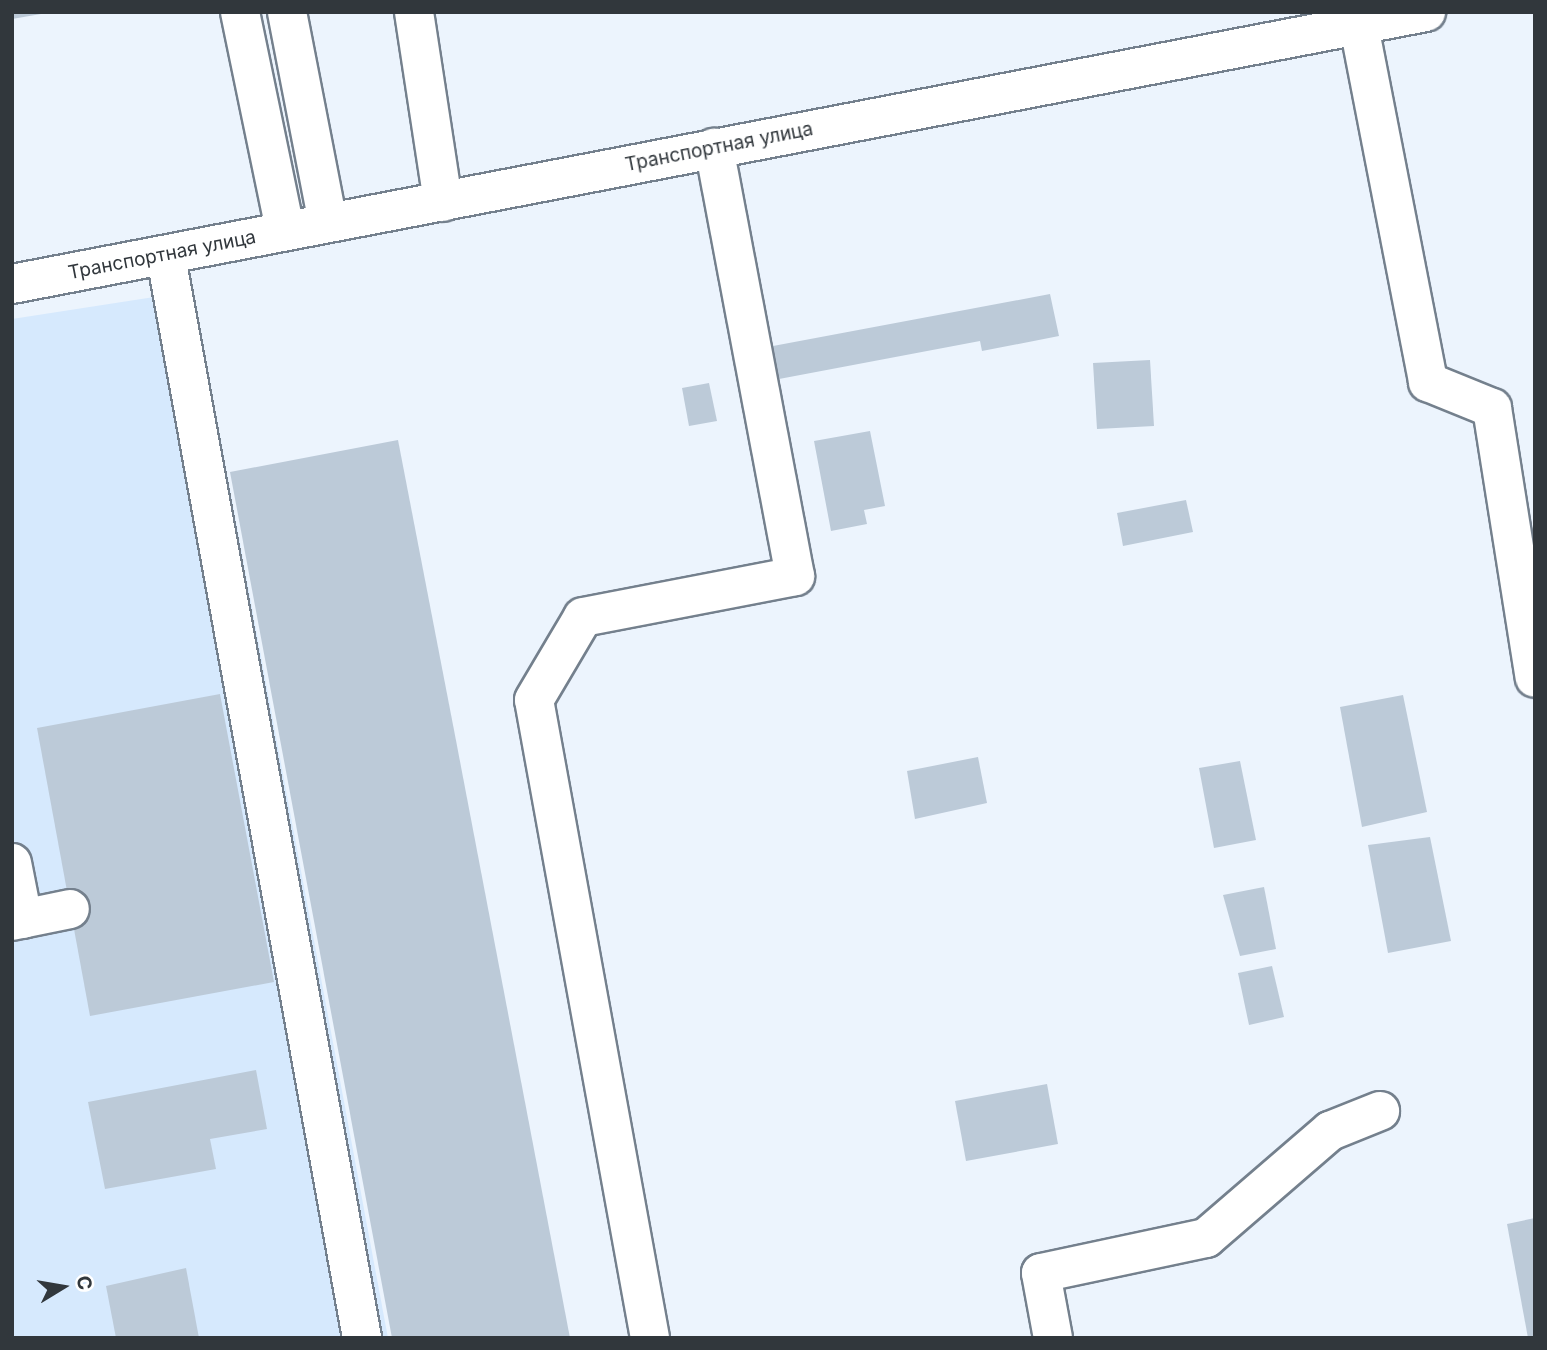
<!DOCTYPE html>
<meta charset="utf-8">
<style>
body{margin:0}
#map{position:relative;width:1547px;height:1350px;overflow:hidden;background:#ecf4fd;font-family:Inter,sans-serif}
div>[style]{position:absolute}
.built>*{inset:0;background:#d6e9fd}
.building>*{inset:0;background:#bccad8}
.roads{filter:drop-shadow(2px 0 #74808d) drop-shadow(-2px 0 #74808d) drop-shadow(0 2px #74808d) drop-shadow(0 -2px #74808d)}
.minor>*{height:38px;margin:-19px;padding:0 19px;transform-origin:19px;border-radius:19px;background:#fff}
span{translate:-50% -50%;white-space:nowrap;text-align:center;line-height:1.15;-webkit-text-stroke:6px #fff;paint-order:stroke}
.street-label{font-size:19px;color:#31373c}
.frame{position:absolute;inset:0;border:14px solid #31373c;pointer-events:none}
.north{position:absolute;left:28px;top:1252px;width:70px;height:70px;-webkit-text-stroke:5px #fff;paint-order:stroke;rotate:79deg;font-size:19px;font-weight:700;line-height:28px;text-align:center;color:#31373c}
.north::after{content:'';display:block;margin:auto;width:24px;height:32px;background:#31373c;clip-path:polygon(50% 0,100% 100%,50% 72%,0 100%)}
</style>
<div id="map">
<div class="built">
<i style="clip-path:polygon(193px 291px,388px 1338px,12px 1338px,12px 319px)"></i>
</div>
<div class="building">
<i style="clip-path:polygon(12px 12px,41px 12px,41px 14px,12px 19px)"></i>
<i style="clip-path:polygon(1050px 294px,1059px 336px,982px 351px,980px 341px,779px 379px,773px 346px)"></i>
<i style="clip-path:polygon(1150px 360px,1154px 426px,1097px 429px,1093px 363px)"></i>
<i style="clip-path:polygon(709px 383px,717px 421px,689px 426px,682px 388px)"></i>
<i style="clip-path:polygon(870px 431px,885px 506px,864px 510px,867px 524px,831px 531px,814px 441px)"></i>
<i style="clip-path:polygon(398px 440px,454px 730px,570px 1338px,392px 1338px,230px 472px)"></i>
<i style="clip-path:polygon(1186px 500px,1193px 532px,1123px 546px,1117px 513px)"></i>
<i style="clip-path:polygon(220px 694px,274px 982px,90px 1016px,37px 728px)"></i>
<i style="clip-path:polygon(1403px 695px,1427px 812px,1362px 827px,1340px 707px)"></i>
<i style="clip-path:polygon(978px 757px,987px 803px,915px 819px,907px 771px)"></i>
<i style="clip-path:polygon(1240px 761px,1256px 840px,1214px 848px,1199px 768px)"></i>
<i style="clip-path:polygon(1430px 837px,1451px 941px,1388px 953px,1368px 845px)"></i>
<i style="clip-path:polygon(1264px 887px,1276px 949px,1240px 956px,1223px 895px)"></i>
<i style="clip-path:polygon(1272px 966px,1284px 1017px,1249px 1025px,1238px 973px)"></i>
<i style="clip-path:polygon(256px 1070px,267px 1129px,210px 1139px,216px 1169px,105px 1189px,88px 1102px)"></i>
<i style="clip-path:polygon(1047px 1084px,1058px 1144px,966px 1161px,955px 1101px)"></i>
<i style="clip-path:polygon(1535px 1218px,1535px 1338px,1528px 1338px,1507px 1224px)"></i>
<i style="clip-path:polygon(186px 1268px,199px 1338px,116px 1338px,106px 1286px)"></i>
</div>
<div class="roads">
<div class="minor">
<i style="left:240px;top:12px;width:223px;rotate:78.3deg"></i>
<i style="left:287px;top:12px;width:214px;rotate:79deg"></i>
<i style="left:414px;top:12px;width:192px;rotate:81.3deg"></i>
<i style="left:1359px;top:26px;width:363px;rotate:79deg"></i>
<i style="left:1428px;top:382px;width:69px;rotate:22.1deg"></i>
<i style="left:1492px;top:408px;width:273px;rotate:81deg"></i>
<i style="left:166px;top:257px;width:1099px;rotate:79.72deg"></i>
<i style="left:12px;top:284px;width:1440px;rotate:-10.89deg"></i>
<i style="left:12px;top:863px;width:57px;rotate:78.9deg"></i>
<i style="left:12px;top:921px;width:59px;rotate:-11.7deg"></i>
<i style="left:650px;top:1338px;width:648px;rotate:-100.3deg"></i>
<i style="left:534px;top:700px;width:96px;rotate:-59.4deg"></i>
<i style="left:583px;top:617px;width:216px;rotate:-10.9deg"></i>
<i style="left:795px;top:576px;width:436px;rotate:-100.7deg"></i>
<i style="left:1053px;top:1338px;width:66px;rotate:-100.5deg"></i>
<i style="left:1041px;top:1273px;width:169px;rotate:-12deg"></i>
<i style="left:1206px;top:1238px;width:164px;rotate:-40.8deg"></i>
<i style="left:1330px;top:1131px;width:54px;rotate:-21.8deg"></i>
</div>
</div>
<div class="street-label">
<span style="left:719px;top:147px;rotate:-11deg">Транспортная улица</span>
<span style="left:162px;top:255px;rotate:-11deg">Транспортная улица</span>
</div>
<div class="frame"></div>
<div class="north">С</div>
</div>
